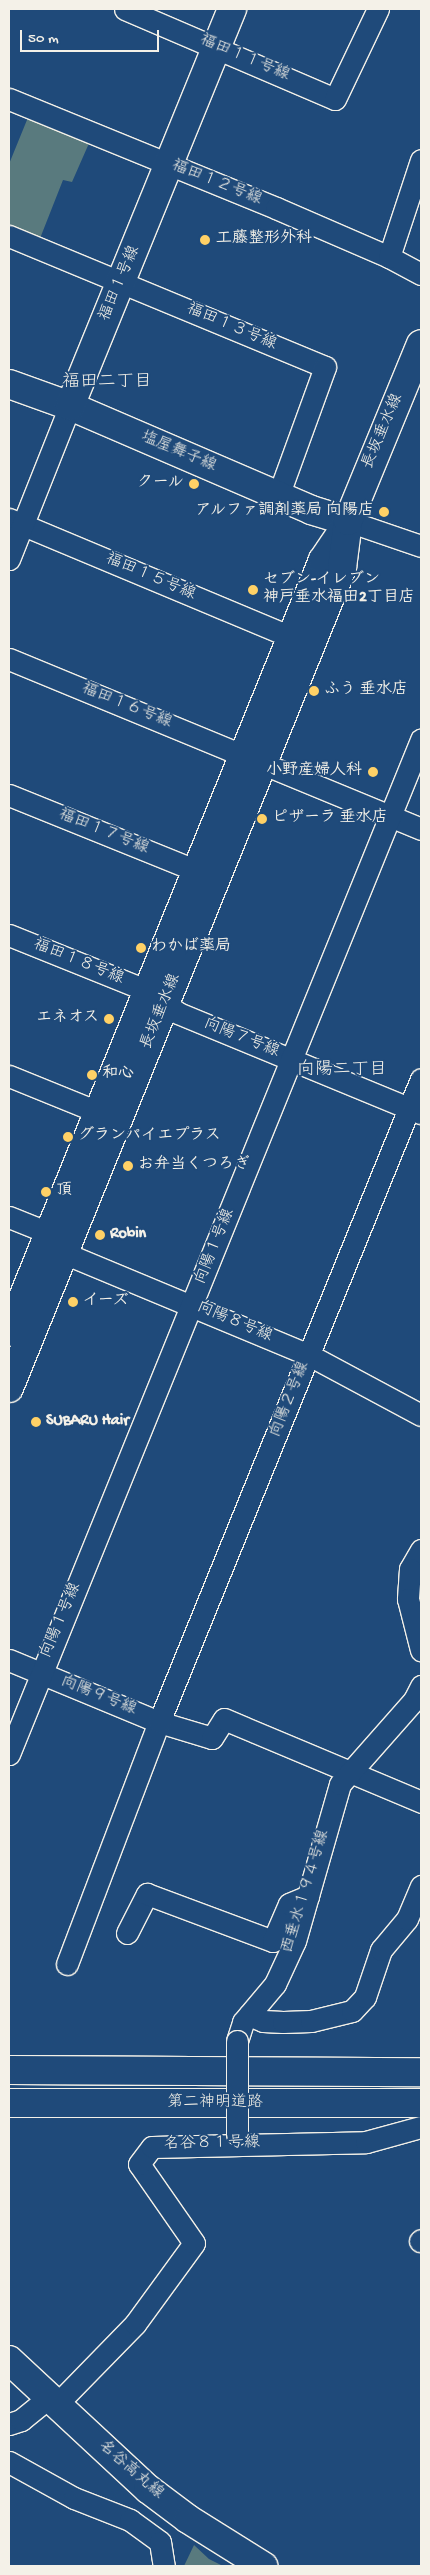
<!DOCTYPE html>
<meta charset="utf-8">
<style>
body{margin:0}
#map{position:relative;width:430px;height:2575px;overflow:hidden;background:#1f4a7a;font-family:"Gochi Hand","Klee One",sans-serif}
div>[style]{position:absolute}
.green>*{inset:0;background:#597a7e}
.roads{filter:drop-shadow(1px 0 #f4f1e8) drop-shadow(-1px 0 #f4f1e8) drop-shadow(0 1px #f4f1e8) drop-shadow(0 -1px #f4f1e8)}
.street>*{height:21px;margin:-10.5px;padding:0 10.5px;transform-origin:10.5px;border-radius:10.5px;background:#1f4a7a}
.secondary>*{height:28px;margin:-14px;padding:0 14px;transform-origin:14px;border-radius:14px;background:#1f4a7a}
.highway>*{height:28px;margin:-14px;padding:0 14px;transform-origin:14px;border-radius:14px;background:#1f4a7a}
.bridges{filter:drop-shadow(1px 0 #f4f1e8) drop-shadow(-1px 0 #f4f1e8) drop-shadow(0 1px #f4f1e8) drop-shadow(0 -1px #f4f1e8)}
.street-bridge>*{height:21px;margin:-10.5px;padding:0 10.5px;transform-origin:10.5px;border-radius:10.5px;background:#1f4a7a}
.dots>*{width:14px;height:14px;translate:-50% -50%;box-sizing:border-box;border:2px solid #1f4a7a;border-radius:50%}
span{translate:-50% -50%;white-space:nowrap;text-align:center;line-height:1.15;-webkit-text-stroke:4px #1f4a7a;paint-order:stroke}
.street-label{font-size:16px;color:#f4f1e8}
.poi-label{font-size:16px;color:#f4f1e8;font-weight:700}
.left{translate:0 -50%;text-align:left}
.right{translate:-100% -50%;text-align:right}
.neighbourhood-label{font-size:18px;color:#f4f1e8}
.frame{position:absolute;inset:0;border:10px solid #f4f1e8;pointer-events:none}
.scale{position:absolute;left:20px;top:30px;width:139px;height:22px;box-sizing:border-box;border:2px solid #f4f1e8;border-top:0;padding-left:6px;font-size:15px;line-height:18px;white-space:nowrap;color:#f4f1e8;-webkit-text-stroke:4px #1f4a7a;paint-order:stroke}
</style>
<div id="map">
<div class="green">
<i style="clip-path:polygon(29px 115px,90px 141px,72px 182px,63px 180px,39px 241px,9px 229px,9px 164px)"></i>
<i style="clip-path:polygon(194px 2545px,209px 2559px,223px 2566px,184px 2566px)"></i>
</div>
<div class="roads">
<div class="street">
<i style="left:125px;top:9px;width:228px;rotate:23.2deg"></i>
<i style="left:335px;top:99px;width:100px;rotate:-64.5deg"></i>
<i style="left:9px;top:99px;width:288px;rotate:22.2deg"></i>
<i style="left:276px;top:208px;width:123px;rotate:23.4deg"></i>
<i style="left:389px;top:257px;width:36px;rotate:28deg"></i>
<i style="left:9px;top:236px;width:342px;rotate:22.5deg"></i>
<i style="left:325px;top:367px;width:137px;rotate:110deg"></i>
<i style="left:389px;top:257px;width:102px;rotate:-71.7deg"></i>
<i style="left:9px;top:519px;width:306px;rotate:22.7deg"></i>
<i style="left:348px;top:521px;width:77px;rotate:18.9deg"></i>
<i style="left:9px;top:559px;width:165px;rotate:-68.3deg"></i>
<i style="left:9px;top:659px;width:446px;rotate:22.4deg"></i>
<i style="left:9px;top:795px;width:203px;rotate:22deg"></i>
<i style="left:9px;top:935px;width:150px;rotate:21.9deg"></i>
<i style="left:148px;top:991px;width:37px;rotate:36deg"></i>
<i style="left:178px;top:1013px;width:263px;rotate:22.4deg"></i>
<i style="left:9px;top:1076px;width:96px;rotate:22deg"></i>
<i style="left:9px;top:1217px;width:43px;rotate:21.8deg"></i>
<i style="left:49px;top:1233px;width:25px;rotate:53deg"></i>
<i style="left:64px;top:1253px;width:265px;rotate:22.6deg"></i>
<i style="left:309px;top:1355px;width:127px;rotate:28.2deg"></i>
<i style="left:421px;top:1550px;width:22px;rotate:120deg"></i>
<i style="left:410px;top:1569px;width:30px;rotate:94deg"></i>
<i style="left:408px;top:1599px;width:53px;rotate:75.7deg"></i>
<i style="left:9px;top:1660px;width:162px;rotate:22.5deg"></i>
<i style="left:159px;top:1722px;width:55px;rotate:16.8deg"></i>
<i style="left:212px;top:1738px;width:22px;rotate:-58deg"></i>
<i style="left:224px;top:1719px;width:214px;rotate:22.8deg"></i>
<i style="left:9px;top:1754px;width:1095px;rotate:-67.89deg"></i>
<i style="left:127px;top:1933px;width:44px;rotate:-62.9deg"></i>
<i style="left:147px;top:1894px;width:134px;rotate:20.5deg"></i>
<i style="left:273px;top:1941px;width:40px;rotate:-66.6deg"></i>
<i style="left:289px;top:1904px;width:21px;rotate:-23deg"></i>
<i style="left:67px;top:1964px;width:259px;rotate:-69.2deg"></i>
<i style="left:159px;top:1722px;width:694px;rotate:-67.83deg"></i>
<i style="left:249px;top:2015px;width:15px;rotate:23deg"></i>
<i style="left:263px;top:2021px;width:20px;rotate:3deg"></i>
<i style="left:283px;top:2022px;width:28px;rotate:-2deg"></i>
<i style="left:311px;top:2021px;width:42px;rotate:-13.7deg"></i>
<i style="left:352px;top:2011px;width:19px;rotate:-47deg"></i>
<i style="left:365px;top:1997px;width:50px;rotate:-71.2deg"></i>
<i style="left:381px;top:1950px;width:40px;rotate:-50deg"></i>
<i style="left:407px;top:1919px;width:36px;rotate:-67deg"></i>
<i style="left:237px;top:2041px;width:20px;rotate:-72deg"></i>
<i style="left:243px;top:2022px;width:50px;rotate:-49.9deg"></i>
<i style="left:275px;top:1984px;width:47px;rotate:-65.1deg"></i>
<i style="left:295px;top:1941px;width:163px;rotate:-74deg"></i>
<i style="left:340px;top:1784px;width:112px;rotate:-48.6deg"></i>
<i style="left:414px;top:1700px;width:16px;rotate:-63deg"></i>
<i style="left:420px;top:2241px;width:1px;rotate:-45deg"></i>
<i style="left:56px;top:2405px;width:113px;rotate:-45.7deg"></i>
<i style="left:135px;top:2324px;width:100px;rotate:-53.9deg"></i>
<i style="left:194px;top:2243px;width:96px;rotate:-124.8deg"></i>
<i style="left:139px;top:2164px;width:21px;rotate:-53deg"></i>
<i style="left:152px;top:2147px;width:214px;rotate:-1.3deg"></i>
<i style="left:366px;top:2142px;width:57px;rotate:-15.3deg"></i>
<i style="left:9px;top:2424px;width:13px;rotate:-18deg"></i>
<i style="left:21px;top:2420px;width:35px;rotate:-39deg"></i>
<i style="left:9px;top:2462px;width:74px;rotate:29deg"></i>
<i style="left:74px;top:2498px;width:60px;rotate:21.4deg"></i>
<i style="left:130px;top:2520px;width:37px;rotate:36deg"></i>
<i style="left:160px;top:2542px;width:24px;rotate:81deg"></i>
</div>
<div class="secondary">
<i style="left:9px;top:384px;width:65px;rotate:19.8deg"></i>
<i style="left:70px;top:406px;width:262px;rotate:23.3deg"></i>
<i style="left:311px;top:510px;width:39px;rotate:17deg"></i>
<i style="left:70px;top:406px;width:429px;rotate:-67.8deg"></i>
<i style="left:9px;top:1332px;width:833px;rotate:-67.87deg"></i>
<i style="left:323px;top:560px;width:40px;rotate:-56deg"></i>
<i style="left:9px;top:1388px;width:885px;rotate:-67.9deg"></i>
<i style="left:342px;top:568px;width:47px;rotate:-82.7deg"></i>
<i style="left:348px;top:521px;width:191px;rotate:-67.6deg"></i>
<i style="left:9px;top:2360px;width:190px;rotate:42.9deg"></i>
<i style="left:148px;top:2489px;width:50px;rotate:36.9deg"></i>
<i style="left:188px;top:2519px;width:89px;rotate:32.1deg"></i>
</div>
<div class="highway">
<i style="left:9px;top:2070px;width:412px;rotate:0.3deg"></i>
<i style="left:9px;top:2103px;width:412px"></i>
</div>
</div>
<div class="bridges">
<div class="street-bridge">
<i style="left:237px;top:2134px;width:93px;rotate:-90deg"></i>
</div>
</div>
<div class="dots">
<i style="left:205px;top:240px;background:#ffd166"></i>
<i style="left:194px;top:484px;background:#ffd166"></i>
<i style="left:384px;top:512px;background:#ffd166"></i>
<i style="left:253px;top:590px;background:#ffd166"></i>
<i style="left:314px;top:691px;background:#ffd166"></i>
<i style="left:373px;top:772px;background:#ffd166"></i>
<i style="left:262px;top:819px;background:#ffd166"></i>
<i style="left:141px;top:948px;background:#ffd166"></i>
<i style="left:109px;top:1019px;background:#ffd166"></i>
<i style="left:92px;top:1075px;background:#ffd166"></i>
<i style="left:68px;top:1137px;background:#ffd166"></i>
<i style="left:128px;top:1166px;background:#ffd166"></i>
<i style="left:46px;top:1192px;background:#ffd166"></i>
<i style="left:100px;top:1235px;background:#ffd166"></i>
<i style="left:73px;top:1302px;background:#ffd166"></i>
<i style="left:36px;top:1422px;background:#ffd166"></i>
</div>
<div class="street-label">
<span style="left:244px;top:59px;rotate:23deg">福田１１号線</span>
<span style="left:216px;top:184px;rotate:22deg">福田１２号線</span>
<span style="left:121px;top:284px;rotate:-67deg">福田１号線</span>
<span style="left:231px;top:328px;rotate:23deg">福田１３号線</span>
<span style="left:384px;top:432px;rotate:-67deg">長坂垂水線</span>
<span style="left:178px;top:453px;rotate:23deg">塩屋舞子線</span>
<span style="left:150px;top:578px;rotate:23deg">福田１５号線</span>
<span style="left:126px;top:707px;rotate:22deg">福田１６号線</span>
<span style="left:103px;top:833px;rotate:22deg">福田１７号線</span>
<span style="left:78px;top:963px;rotate:22deg">福田１８号線</span>
<span style="left:162px;top:1012px;rotate:-68deg">長坂垂水線</span>
<span style="left:241px;top:1039px;rotate:22deg">向陽７号線</span>
<span style="left:216px;top:1247px;rotate:-68deg">向陽１号線</span>
<span style="left:234px;top:1323px;rotate:23deg">向陽８号線</span>
<span style="left:291px;top:1400px;rotate:-68deg">向陽２号線</span>
<span style="left:62px;top:1621px;rotate:-67deg">向陽１号線</span>
<span style="left:98px;top:1697px;rotate:22deg">向陽９号線</span>
<span style="left:307px;top:1892px;rotate:-73deg">西垂水１９４号線</span>
<span style="left:215px;top:2104px">第二神明道路</span>
<span style="left:212px;top:2145px;rotate:-1deg">名谷８１号線</span>
<span style="left:130px;top:2471px;rotate:41deg">名谷高丸線</span>
</div>
<div class="poi-label">
<span class="left" style="left:216px;top:240px">工藤整形外科</span>
<span class="right" style="left:184px;top:484px">クール</span>
<span class="right" style="left:374px;top:512px">アルファ調剤薬局 向陽店</span>
<span class="left" style="left:263px;top:590px">セブン-イレブン<br>神戸垂水福田2丁目店</span>
<span class="left" style="left:324px;top:691px">ふう 垂水店</span>
<span class="right" style="left:362px;top:772px">小野産婦人科</span>
<span class="left" style="left:272px;top:819px">ピザーラ 垂水店</span>
<span class="left" style="left:151px;top:948px">わかば薬局</span>
<span class="right" style="left:99px;top:1019px">エネオス</span>
<span class="left" style="left:102px;top:1075px">和心</span>
<span class="left" style="left:78px;top:1137px">グランパイエプラス</span>
<span class="left" style="left:138px;top:1166px">お弁当くつろぎ</span>
<span class="left" style="left:56px;top:1192px">頂</span>
<span class="left" style="left:110px;top:1235px">Robin</span>
<span class="left" style="left:83px;top:1302px">イーズ</span>
<span class="left" style="left:46px;top:1422px">SUBARU Hair</span>
</div>
<div class="neighbourhood-label">
<span style="left:107px;top:383px">福田二丁目</span>
<span style="left:342px;top:1071px">向陽二丁目</span>
</div>
<div class="frame"></div>
<div class="scale">50 m</div>
</div>
